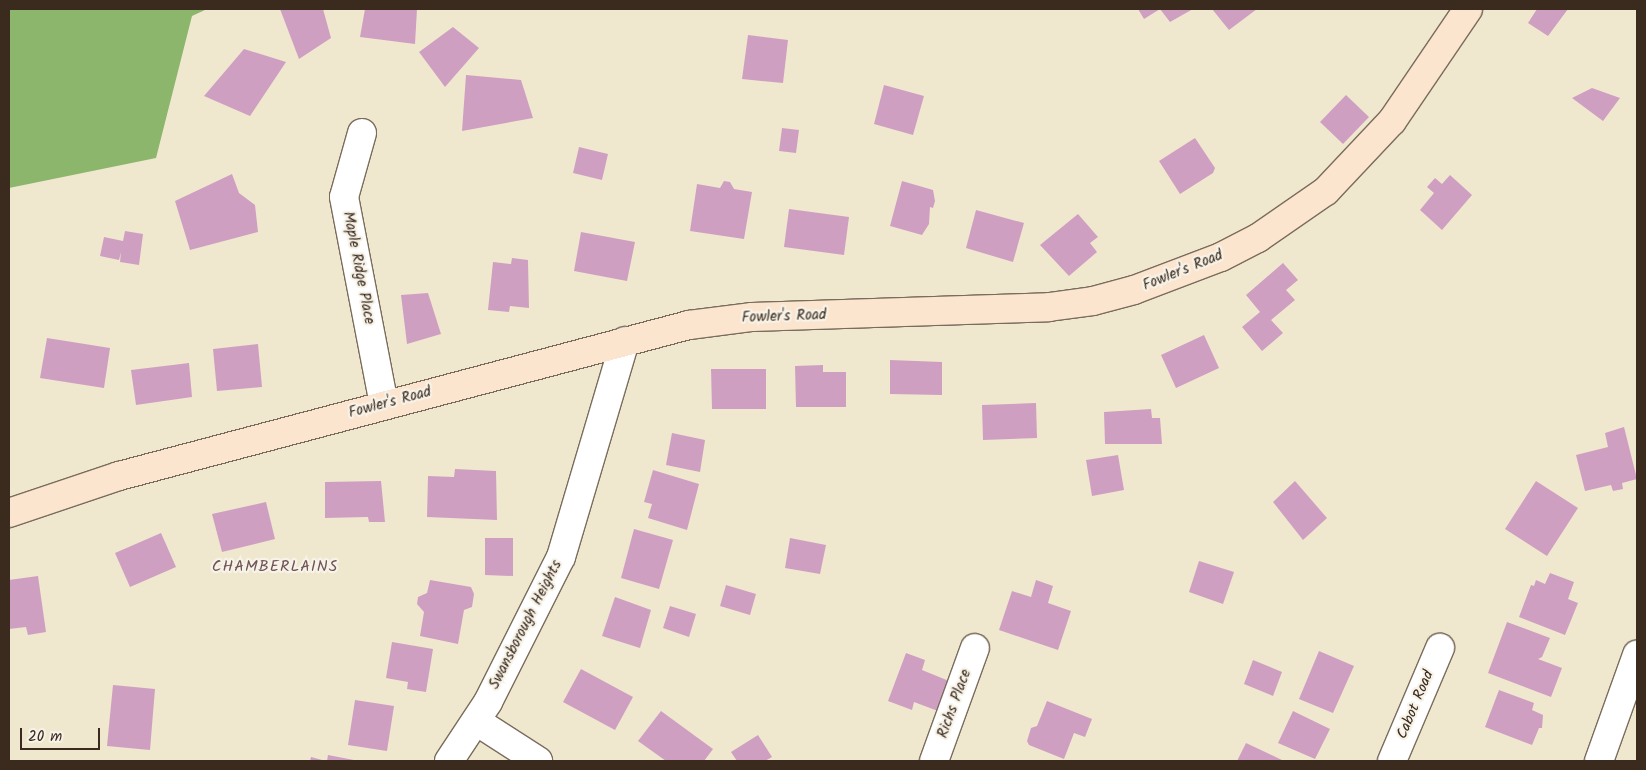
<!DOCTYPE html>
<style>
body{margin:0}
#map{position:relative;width:1646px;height:770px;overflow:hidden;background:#efe8cf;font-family:Kalam,sans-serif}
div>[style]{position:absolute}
.forest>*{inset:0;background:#8cb66c}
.building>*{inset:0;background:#cf9fc2}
.roads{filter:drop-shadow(1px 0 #7a6c5c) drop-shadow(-1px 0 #7a6c5c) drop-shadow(0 1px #7a6c5c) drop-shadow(0 -1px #7a6c5c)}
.street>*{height:28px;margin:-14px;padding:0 14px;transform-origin:14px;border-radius:14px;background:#fff}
.secondary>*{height:28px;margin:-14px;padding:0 14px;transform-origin:14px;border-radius:14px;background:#fbe5cf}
span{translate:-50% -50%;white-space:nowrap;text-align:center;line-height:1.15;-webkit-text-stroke:4.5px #f7f3e8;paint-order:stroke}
.street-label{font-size:15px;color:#3b2a1e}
.neighbourhood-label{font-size:16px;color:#6f5357;letter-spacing:1px}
.frame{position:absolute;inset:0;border:10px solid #3b2a1e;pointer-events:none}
.scale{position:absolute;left:20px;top:728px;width:80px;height:22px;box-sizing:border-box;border:2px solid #3b2a1e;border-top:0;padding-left:6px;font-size:15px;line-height:18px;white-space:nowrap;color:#3b2a1e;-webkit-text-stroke:4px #f7f3e8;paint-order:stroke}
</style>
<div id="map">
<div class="forest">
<i style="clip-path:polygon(9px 9px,207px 9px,192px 16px,156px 158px,9px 188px)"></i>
</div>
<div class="building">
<i style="clip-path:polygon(280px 9px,323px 9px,331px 38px,299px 59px)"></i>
<i style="clip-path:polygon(365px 9px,417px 9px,415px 44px,360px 37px)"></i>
<i style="clip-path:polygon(1138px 9px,1193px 9px,1170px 22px,1160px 9px,1144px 19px)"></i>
<i style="clip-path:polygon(1212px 9px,1257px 9px,1229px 30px)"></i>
<i style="clip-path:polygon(1537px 9px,1568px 9px,1548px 36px,1528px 23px)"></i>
<i style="clip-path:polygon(453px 27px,479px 48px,445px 87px,419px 52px)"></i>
<i style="clip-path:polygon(748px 35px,788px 40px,783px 83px,742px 79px)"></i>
<i style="clip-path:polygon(244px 49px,286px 62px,250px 116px,204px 96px)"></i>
<i style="clip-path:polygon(466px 75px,521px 80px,533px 118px,462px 131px)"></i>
<i style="clip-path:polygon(884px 85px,924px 96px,913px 135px,874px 124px)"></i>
<i style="clip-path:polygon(1592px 88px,1620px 98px,1603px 121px,1572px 98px)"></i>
<i style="clip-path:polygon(1346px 95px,1369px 117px,1343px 144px,1320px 122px)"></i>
<i style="clip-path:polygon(782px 128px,799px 130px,796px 153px,779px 151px)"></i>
<i style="clip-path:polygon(1195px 138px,1215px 168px,1213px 173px,1180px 194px,1159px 161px)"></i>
<i style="clip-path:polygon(579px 147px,608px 154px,602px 180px,573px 173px)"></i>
<i style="clip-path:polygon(232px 174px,239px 193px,255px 205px,258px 232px,190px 250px,175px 201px)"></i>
<i style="clip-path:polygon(1450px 175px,1472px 195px,1442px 230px,1420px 210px,1434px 193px,1427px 187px,1435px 178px,1442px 184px)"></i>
<i style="clip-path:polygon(724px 181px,730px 182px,734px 189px,752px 192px,744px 239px,690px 231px,697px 184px,720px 188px)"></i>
<i style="clip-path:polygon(902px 181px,933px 190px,935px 201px,933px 208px,930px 207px,929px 224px,922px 235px,890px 226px)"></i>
<i style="clip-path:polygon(789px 209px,849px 217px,844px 255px,784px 247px)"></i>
<i style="clip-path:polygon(976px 210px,1024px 223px,1013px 262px,966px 248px)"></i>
<i style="clip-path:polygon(1078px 214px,1098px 237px,1090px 243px,1097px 252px,1069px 276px,1040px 245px)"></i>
<i style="clip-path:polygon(125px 231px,143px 234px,139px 265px,120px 262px,121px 252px,119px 260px,100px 256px,104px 237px,123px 241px)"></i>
<i style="clip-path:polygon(581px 232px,635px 242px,627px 281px,574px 271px)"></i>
<i style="clip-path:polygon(512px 258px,528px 260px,529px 308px,510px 306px,509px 312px,488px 310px,493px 262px,511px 264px)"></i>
<i style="clip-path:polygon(1283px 263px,1298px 280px,1286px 290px,1295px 300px,1271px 320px,1283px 333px,1262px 351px,1242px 327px,1260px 312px,1246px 295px)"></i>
<i style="clip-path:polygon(428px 293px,441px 334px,407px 344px,401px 295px)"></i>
<i style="clip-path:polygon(1204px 335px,1219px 368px,1176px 388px,1161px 355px)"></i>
<i style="clip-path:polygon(47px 338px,110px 348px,104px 388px,40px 378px)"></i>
<i style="clip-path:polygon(258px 344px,262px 387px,217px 391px,213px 349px)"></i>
<i style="clip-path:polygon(890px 360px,942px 362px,942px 395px,890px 394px)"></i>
<i style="clip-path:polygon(189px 363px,192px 397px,136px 405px,131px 370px)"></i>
<i style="clip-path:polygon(823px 365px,823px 372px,846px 372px,846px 407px,796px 407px,795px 366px)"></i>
<i style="clip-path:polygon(711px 369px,766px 369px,766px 409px,712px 409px)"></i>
<i style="clip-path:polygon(1036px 403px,1037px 438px,983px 440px,982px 405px)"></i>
<i style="clip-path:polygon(1151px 409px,1152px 418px,1160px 418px,1162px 444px,1105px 444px,1104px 412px)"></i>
<i style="clip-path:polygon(1624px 427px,1637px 479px,1622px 483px,1623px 489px,1613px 491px,1611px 485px,1585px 491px,1576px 455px,1608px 447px,1605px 433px)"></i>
<i style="clip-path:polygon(672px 433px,705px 440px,700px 472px,666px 465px)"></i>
<i style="clip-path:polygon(1118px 455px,1124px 490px,1092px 496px,1086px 460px)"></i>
<i style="clip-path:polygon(455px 469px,496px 471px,497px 520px,427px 517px,428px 476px,454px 477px)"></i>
<i style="clip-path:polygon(653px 470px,699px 484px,687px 530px,648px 518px,652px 504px,644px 502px)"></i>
<i style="clip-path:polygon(381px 481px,385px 522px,369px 522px,368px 517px,325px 518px,325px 482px)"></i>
<i style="clip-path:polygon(1295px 481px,1327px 518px,1303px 540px,1273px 502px)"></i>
<i style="clip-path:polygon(1536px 481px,1578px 508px,1547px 556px,1505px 529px)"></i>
<i style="clip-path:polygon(266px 502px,275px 539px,222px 552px,212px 514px)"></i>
<i style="clip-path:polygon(634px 529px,673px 540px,659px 589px,621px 578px)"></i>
<i style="clip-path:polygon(161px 533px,176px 567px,130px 587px,115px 553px)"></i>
<i style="clip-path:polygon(485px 538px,513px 538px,513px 576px,485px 575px)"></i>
<i style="clip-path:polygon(790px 538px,826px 545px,820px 574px,785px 568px)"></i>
<i style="clip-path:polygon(1199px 561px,1234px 572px,1223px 604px,1189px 592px)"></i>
<i style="clip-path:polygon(1550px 573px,1574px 582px,1568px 599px,1578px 603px,1565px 635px,1519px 617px,1531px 585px,1534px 586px,1536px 580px,1545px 584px)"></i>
<i style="clip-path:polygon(38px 576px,46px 632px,28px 635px,26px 627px,9px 629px,9px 580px)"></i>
<i style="clip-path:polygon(430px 580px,471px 587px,474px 594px,472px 607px,464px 610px,458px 644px,420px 636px,424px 612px,417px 604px,418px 597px,427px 593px)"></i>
<i style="clip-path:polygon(1036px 580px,1053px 586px,1048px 603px,1071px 611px,1058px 650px,999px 630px,1012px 591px,1031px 597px)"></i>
<i style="clip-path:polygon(726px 585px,756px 594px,750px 615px,720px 606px)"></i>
<i style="clip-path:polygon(615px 597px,651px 610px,640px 648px,602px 636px)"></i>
<i style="clip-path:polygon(670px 606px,696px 614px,689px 637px,663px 628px)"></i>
<i style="clip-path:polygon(1507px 622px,1550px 638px,1542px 657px,1538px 659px,1562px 668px,1551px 697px,1488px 673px)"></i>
<i style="clip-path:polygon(392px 642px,433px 649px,426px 692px,407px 689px,408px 682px,386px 678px)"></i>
<i style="clip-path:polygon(1319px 651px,1354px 666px,1333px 713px,1299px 699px)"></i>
<i style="clip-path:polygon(906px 653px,925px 660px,922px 670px,949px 681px,938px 711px,914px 702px,912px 710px,888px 701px)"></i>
<i style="clip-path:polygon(1253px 660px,1282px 672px,1273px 696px,1244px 684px)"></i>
<i style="clip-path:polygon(581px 669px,633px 697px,615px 730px,563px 702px)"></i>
<i style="clip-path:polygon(113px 685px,155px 689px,150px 750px,107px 746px)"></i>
<i style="clip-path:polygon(1499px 690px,1534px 703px,1532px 710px,1543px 715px,1542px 728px,1539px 728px,1532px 745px,1485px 727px)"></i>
<i style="clip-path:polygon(355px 700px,394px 706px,387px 751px,348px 745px)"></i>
<i style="clip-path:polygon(1047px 701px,1092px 719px,1085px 737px,1074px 733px,1064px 759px,1029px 745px,1027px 741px,1031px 728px,1037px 726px)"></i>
<i style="clip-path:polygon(661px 711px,713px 749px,704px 761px,666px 761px,638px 741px)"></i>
<i style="clip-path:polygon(1293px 711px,1330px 729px,1315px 759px,1278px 743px)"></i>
<i style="clip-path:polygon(758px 735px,772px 757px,765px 761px,737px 761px,731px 752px)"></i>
<i style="clip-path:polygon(1246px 743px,1284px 761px,1237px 761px)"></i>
<i style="clip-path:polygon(328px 755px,354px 760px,354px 761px,327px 761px)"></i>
<i style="clip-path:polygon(311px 757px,326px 761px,310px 761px)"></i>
</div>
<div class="roads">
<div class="street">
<i style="left:362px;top:133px;width:66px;rotate:105.7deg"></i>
<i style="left:344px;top:197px;width:212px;rotate:79.1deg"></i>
<i style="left:476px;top:721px;width:74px;rotate:32.8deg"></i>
<i style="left:449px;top:761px;width:71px;rotate:-56.5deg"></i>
<i style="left:488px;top:702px;width:162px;rotate:-63.3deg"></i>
<i style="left:561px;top:557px;width:225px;rotate:-73.5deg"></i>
<i style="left:934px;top:761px;width:120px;rotate:-70.1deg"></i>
<i style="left:1392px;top:761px;width:123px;rotate:-67deg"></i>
<i style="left:1599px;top:761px;width:113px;rotate:-70.3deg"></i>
</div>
<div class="secondary">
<i style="left:9px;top:513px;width:116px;rotate:-18.6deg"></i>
<i style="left:119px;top:476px;width:590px;rotate:-14.84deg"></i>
<i style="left:689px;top:325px;width:64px;rotate:-7.2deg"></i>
<i style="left:752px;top:317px;width:297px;rotate:-1.9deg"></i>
<i style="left:1049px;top:307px;width:44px;rotate:-7.8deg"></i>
<i style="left:1093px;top:301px;width:42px;rotate:-15deg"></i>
<i style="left:1134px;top:290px;width:93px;rotate:-20.8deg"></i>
<i style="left:1221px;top:257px;width:42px;rotate:-27.2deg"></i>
<i style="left:1258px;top:238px;width:83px;rotate:-34.7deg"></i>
<i style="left:1326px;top:191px;width:96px;rotate:-46.7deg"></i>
<i style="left:1392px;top:121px;width:135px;rotate:-55.8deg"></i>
</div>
</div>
<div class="street-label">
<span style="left:358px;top:268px;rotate:79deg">Maple Ridge Place</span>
<span style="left:1183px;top:271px;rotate:-22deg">Fowler's Road</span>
<span style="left:784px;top:317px;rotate:-2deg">Fowler's Road</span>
<span style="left:390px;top:403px;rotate:-15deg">Fowler's Road</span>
<span style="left:526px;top:625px;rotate:-63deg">Swansborough Heights</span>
<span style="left:955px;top:704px;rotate:-70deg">Richs Place</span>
<span style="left:1416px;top:705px;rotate:-67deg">Cabot Road</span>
</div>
<div class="neighbourhood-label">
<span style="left:275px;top:567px">CHAMBERLAINS</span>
</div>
<div class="frame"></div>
<div class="scale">20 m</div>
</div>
